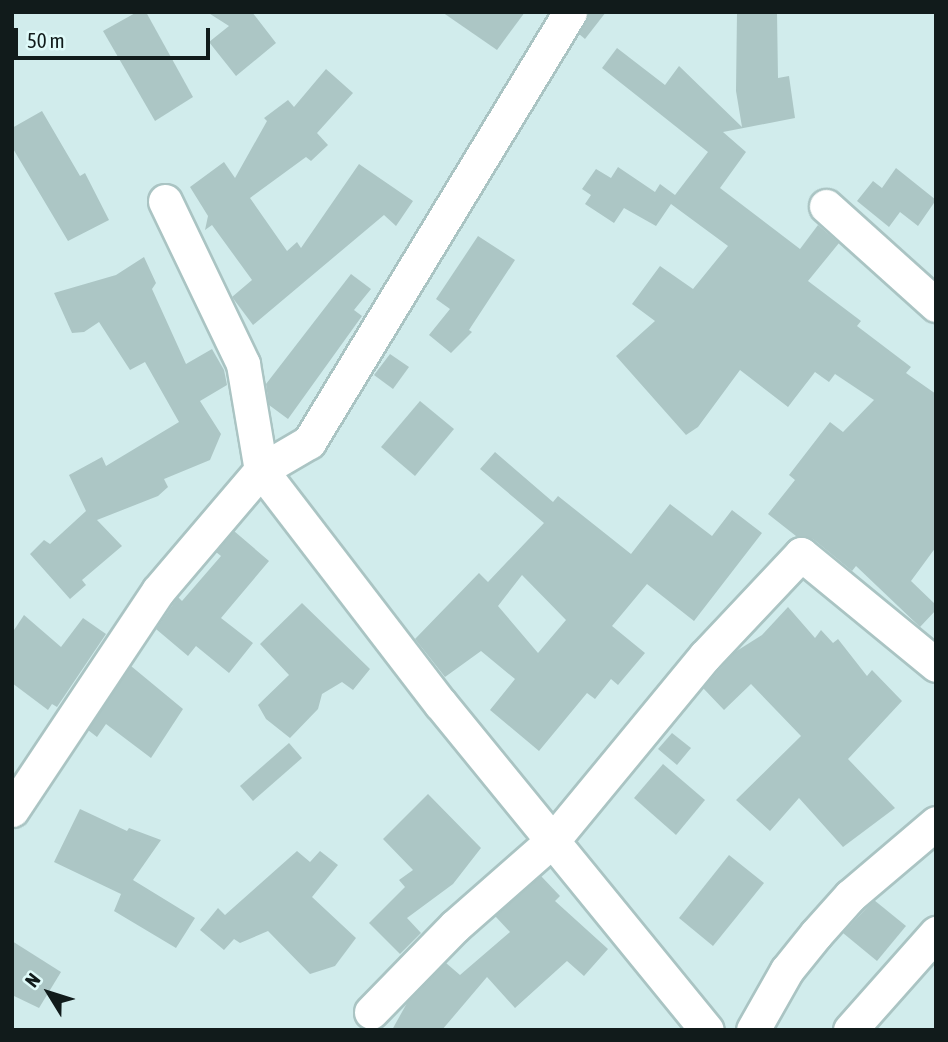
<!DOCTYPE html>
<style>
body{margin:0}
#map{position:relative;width:948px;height:1042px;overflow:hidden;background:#d1ecec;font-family:"Asap Condensed",sans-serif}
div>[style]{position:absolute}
.building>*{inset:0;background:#acc6c5}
.roads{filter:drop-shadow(2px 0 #aac4c3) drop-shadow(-2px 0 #aac4c3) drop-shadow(0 2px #aac4c3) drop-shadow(0 -2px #aac4c3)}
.minor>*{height:33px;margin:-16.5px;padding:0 16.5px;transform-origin:16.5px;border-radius:16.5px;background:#fff}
span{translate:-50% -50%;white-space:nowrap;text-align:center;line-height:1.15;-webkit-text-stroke:5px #dffaf9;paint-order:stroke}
.frame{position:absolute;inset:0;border:14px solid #111b1b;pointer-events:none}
.north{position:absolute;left:14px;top:958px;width:70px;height:70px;-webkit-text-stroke:5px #dffaf9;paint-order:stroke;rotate:308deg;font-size:19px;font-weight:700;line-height:28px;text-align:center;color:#111b1b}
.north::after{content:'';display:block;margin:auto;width:24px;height:32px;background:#111b1b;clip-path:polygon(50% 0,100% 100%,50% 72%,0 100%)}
.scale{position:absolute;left:14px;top:28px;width:196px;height:32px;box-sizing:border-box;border:4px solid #111b1b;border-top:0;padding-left:9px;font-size:21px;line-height:24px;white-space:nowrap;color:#111b1b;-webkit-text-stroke:5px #dffaf9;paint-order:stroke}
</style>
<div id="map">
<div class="building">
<i style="clip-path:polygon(137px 12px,146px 12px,193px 97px,155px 121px,103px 31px)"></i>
<i style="clip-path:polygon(207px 12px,252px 12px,276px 43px,236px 76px,209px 42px,229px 26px)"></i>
<i style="clip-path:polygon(442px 12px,525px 12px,497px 50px)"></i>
<i style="clip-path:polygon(589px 12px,606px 12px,585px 39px,579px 34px)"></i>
<i style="clip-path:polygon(737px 12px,777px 12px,778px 78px,789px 76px,795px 118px,723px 132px,746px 152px,720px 188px,800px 249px,818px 225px,839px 243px,808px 281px,861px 321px,857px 326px,911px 367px,906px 373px,936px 394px,936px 547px,911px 581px,936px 605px,936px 610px,920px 627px,856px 566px,852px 571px,813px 539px,796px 536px,768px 514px,795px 480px,789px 475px,830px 422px,843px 432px,874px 400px,835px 374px,829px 382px,815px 372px,788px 407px,740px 370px,698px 427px,686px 435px,616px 356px,655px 321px,632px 304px,660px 266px,693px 289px,728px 246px,671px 204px,656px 226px,624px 208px,614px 223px,585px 204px,591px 195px,582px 189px,596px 169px,611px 178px,618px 167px,655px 192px,660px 184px,675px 195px,708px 152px,602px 68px,617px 48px,665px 85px,679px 66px,742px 127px,736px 91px)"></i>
<i style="clip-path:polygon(326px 69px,353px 93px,317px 133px,328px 145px,311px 161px,306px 157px,250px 198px,287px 251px,297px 242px,301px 248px,359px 164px,413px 201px,396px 226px,384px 215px,253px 325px,232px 297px,252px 280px,212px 225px,205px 230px,208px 216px,190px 187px,224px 162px,235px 178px,267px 121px,264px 118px,288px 100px,294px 107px)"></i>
<i style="clip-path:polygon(42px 111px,80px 176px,85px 173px,109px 220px,68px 241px,12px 147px,12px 128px)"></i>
<i style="clip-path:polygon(896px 168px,936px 200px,918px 226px,900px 212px,889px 227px,857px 201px,873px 181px,882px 188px)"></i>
<i style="clip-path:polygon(478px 236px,515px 260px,469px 330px,472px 332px,451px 353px,429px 335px,450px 309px,436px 299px)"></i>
<i style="clip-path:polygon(144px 257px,156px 283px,152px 289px,186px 364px,212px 349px,224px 370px,227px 385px,200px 401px,221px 434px,210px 460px,164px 479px,168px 487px,158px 496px,97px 520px,122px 546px,82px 580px,86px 585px,70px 599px,30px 554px,44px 540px,50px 544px,86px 511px,69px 475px,102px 457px,106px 466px,179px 422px,145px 362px,130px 370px,99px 322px,84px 332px,72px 333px,54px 293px,116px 275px)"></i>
<i style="clip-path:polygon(351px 274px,371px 289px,354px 310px,362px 316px,288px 419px,269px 405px,266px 384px)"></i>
<i style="clip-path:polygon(390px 354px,409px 367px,393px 389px,374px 375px)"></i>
<i style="clip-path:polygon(420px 401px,454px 429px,415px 476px,381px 447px)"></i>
<i style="clip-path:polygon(evenodd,495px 452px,553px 502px,558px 496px,631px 554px,670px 504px,712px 536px,732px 510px,762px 533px,694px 621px,647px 584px,612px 626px,645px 653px,618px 685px,611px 679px,595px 699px,587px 693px,539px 751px,490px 710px,515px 679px,481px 651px,445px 677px,415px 639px,479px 573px,488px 582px,544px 523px,480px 469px,495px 452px,522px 575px,566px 620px,538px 653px,498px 606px,522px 575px)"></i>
<i style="clip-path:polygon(234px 531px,269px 561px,221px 618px,253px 643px,229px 673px,196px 646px,188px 656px,156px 629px,178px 597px,182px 601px,221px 556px,216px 552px)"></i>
<i style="clip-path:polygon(302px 603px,370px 669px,353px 690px,342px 682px,322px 694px,318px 709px,290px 738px,266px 719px,258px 705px,289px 675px,260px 644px)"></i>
<i style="clip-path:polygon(788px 607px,815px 638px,821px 630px,833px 643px,838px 639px,867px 676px,872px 670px,902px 701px,848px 759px,895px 808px,843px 847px,799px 798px,770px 831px,736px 800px,801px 736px,751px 684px,724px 710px,703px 688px,735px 652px,762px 635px)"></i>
<i style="clip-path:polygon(24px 615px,61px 647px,83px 618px,106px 634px,57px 707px,52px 704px,48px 710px,12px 683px,12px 633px)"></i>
<i style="clip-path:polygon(131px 666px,183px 709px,151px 758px,106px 724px,97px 737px,88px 730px)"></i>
<i style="clip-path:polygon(672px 733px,691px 748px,677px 765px,658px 749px)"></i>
<i style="clip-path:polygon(289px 743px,302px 758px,253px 801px,240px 786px)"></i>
<i style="clip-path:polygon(663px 764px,705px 800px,676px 835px,634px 798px)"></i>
<i style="clip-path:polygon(428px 794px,481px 848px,453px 884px,407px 918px,421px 933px,400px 954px,369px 923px,405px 887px,399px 880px,413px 870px,383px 839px)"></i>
<i style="clip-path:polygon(80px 809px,127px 831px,129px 828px,161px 840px,133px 880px,195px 918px,176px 948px,114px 911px,121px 894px,54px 862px)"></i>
<i style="clip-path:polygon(297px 851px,310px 862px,320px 851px,338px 865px,312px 897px,356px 938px,335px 966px,310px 974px,268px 931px,240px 943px,234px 939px,224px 950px,200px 930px,218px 908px,225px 915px)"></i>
<i style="clip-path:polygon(729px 855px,764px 883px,713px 946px,679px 918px)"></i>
<i style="clip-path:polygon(541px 876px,560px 896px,555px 901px,608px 949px,584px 976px,567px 961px,515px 1008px,487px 977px,442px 1030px,392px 1030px,407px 1003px,446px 963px,460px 975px,510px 932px,495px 916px)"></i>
<i style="clip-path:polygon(874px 900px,906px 926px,877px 961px,843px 933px)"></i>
<i style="clip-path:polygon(12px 941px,61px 972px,39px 1008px,12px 995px)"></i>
</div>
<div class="roads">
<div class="minor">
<i style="left:165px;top:201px;width:181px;rotate:64.4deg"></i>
<i style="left:243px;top:364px;width:108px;rotate:80.4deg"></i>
<i style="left:261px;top:470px;width:294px;rotate:52.5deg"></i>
<i style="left:440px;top:703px;width:422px;rotate:50.8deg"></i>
<i style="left:826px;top:206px;width:148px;rotate:42deg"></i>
<i style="left:12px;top:810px;width:263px;rotate:-56.3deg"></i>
<i style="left:158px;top:591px;width:159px;rotate:-49.6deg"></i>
<i style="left:261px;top:470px;width:56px;rotate:-30.3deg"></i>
<i style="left:309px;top:442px;width:503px;rotate:-58.74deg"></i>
<i style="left:371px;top:1012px;width:120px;rotate:-45.7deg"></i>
<i style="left:455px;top:926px;width:132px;rotate:-41.3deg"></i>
<i style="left:554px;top:839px;width:237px;rotate:-50.5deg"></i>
<i style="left:705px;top:656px;width:140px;rotate:-46.7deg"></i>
<i style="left:801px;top:554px;width:175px;rotate:39.4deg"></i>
<i style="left:753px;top:1030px;width:69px;rotate:-60.5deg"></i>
<i style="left:787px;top:970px;width:46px;rotate:-51.1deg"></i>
<i style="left:816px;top:934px;width:51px;rotate:-48.2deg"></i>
<i style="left:850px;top:896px;width:113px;rotate:-40.3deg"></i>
<i style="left:850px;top:1030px;width:130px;rotate:-48.4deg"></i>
</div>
</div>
<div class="frame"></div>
<div class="north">N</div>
<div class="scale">50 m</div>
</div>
